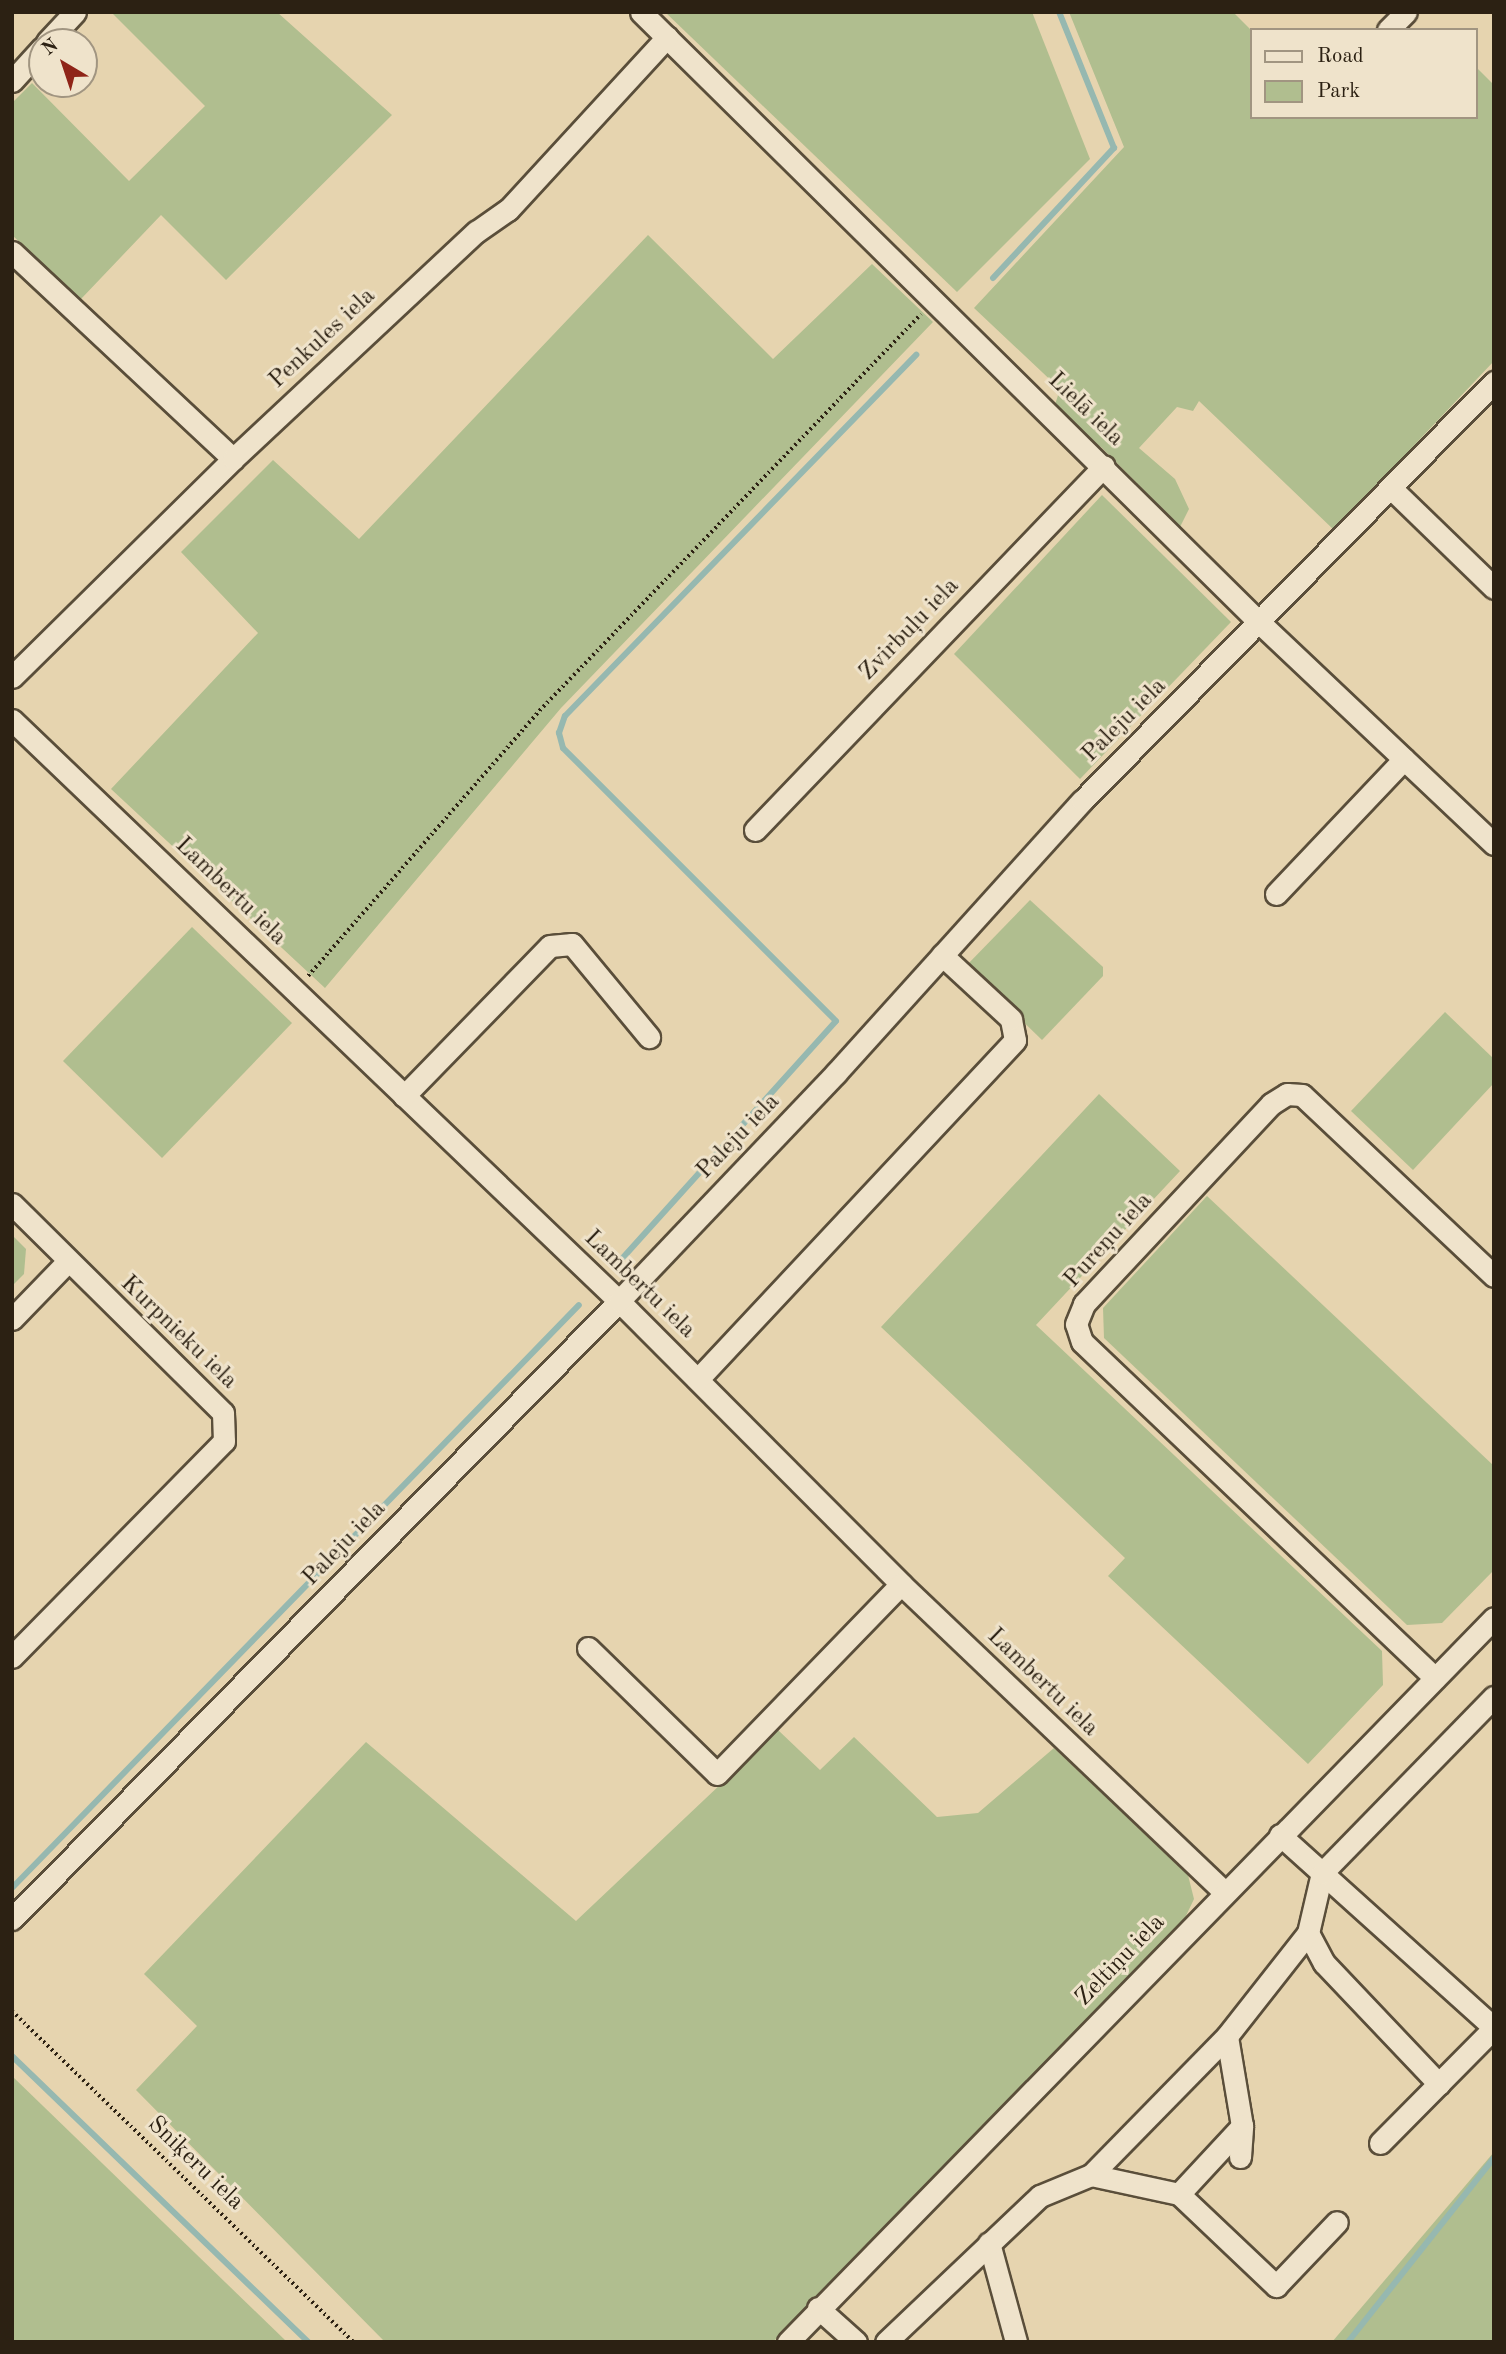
<!DOCTYPE html>
<meta charset="utf-8">
<style>
body{margin:0}
#map{position:relative;width:1506px;height:2354px;overflow:hidden;background:#e6d4af;font-family:"Old Standard TT",serif}
div>[style]{position:absolute}
.green>*{inset:0;background:#b0be8f}
.stream>*{height:6px;margin:-3px;padding:0 3px;transform-origin:3px;border-radius:3px;background:#96b8b0}
.path>*{height:3.5px;margin-top:-1.75px;transform-origin:0;background:repeating-linear-gradient(90deg,#2c2113 0 2px,transparent 0 5.5px)}
.roads{filter:drop-shadow(2px 0 #5a4e3a) drop-shadow(-2px 0 #5a4e3a) drop-shadow(0 2px #5a4e3a) drop-shadow(0 -2px #5a4e3a)}
.minor>*{height:21px;margin:-10.5px;padding:0 10.5px;transform-origin:10.5px;border-radius:10.5px;background:#efe3cb}
span{translate:-50% -50%;white-space:nowrap;text-align:center;line-height:1.15;-webkit-text-stroke:6px #efe3cb;paint-order:stroke}
.street-label{font-size:24px;color:#2c2113}
.frame{position:absolute;inset:0;border:14px solid #2c2113;pointer-events:none}
.legend{position:absolute;left:1250px;top:28px;width:228px;height:91px;box-sizing:border-box;background:#efe3cb;border:2px solid #a19581;margin:0;padding:9px 12px;list-style:none;font-size:21px;color:#2c2113}
.legend li{display:flex;align-items:center;gap:14px;height:35px}
.legend b{width:35px;border:2px solid #a19581}
.north{position:absolute;left:28px;top:28px;width:70px;height:70px;box-sizing:border-box;background:#efe3cb;border:2px solid #a19581;border-radius:50%;rotate:321deg;font-size:19px;font-weight:700;line-height:28px;text-align:center;color:#2c2113}
.north::after{content:'';display:block;margin:auto;width:24px;height:32px;background:#8f2418;clip-path:polygon(50% 0,100% 100%,50% 72%,0 100%)}
</style>
<div id="map">
<div class="green">
<i style="clip-path:polygon(111px 12px,277px 12px,392px 115px,226px 280px,161px 215px,81px 299px,12px 235px,12px 103px,32px 83px,129px 181px,205px 106px)"></i>
<i style="clip-path:polygon(665px 12px,1032px 12px,1090px 159px,957px 292px)"></i>
<i style="clip-path:polygon(1069px 12px,1233px 12px,1252px 31px,1252px 117px,1476px 117px,1476px 67px,1494px 85px,1494px 361px,1334px 530px,1199px 401px,1193px 411px,1177px 407px,1139px 448px,1175px 479px,1189px 509px,1180px 527px,1101px 447px,1079px 437px,1053px 411px,1060px 389px,974px 308px,1124px 147px)"></i>
<i style="clip-path:polygon(648px 235px,773px 359px,872px 264px,933px 322px,561px 708px,325px 988px,111px 789px,258px 633px,181px 552px,273px 460px,359px 539px)"></i>
<i style="clip-path:polygon(1102px 495px,1231px 622px,1080px 779px,954px 654px)"></i>
<i style="clip-path:polygon(1030px 900px,1103px 967px,1103px 976px,1042px 1040px,966px 966px)"></i>
<i style="clip-path:polygon(192px 927px,292px 1023px,162px 1158px,63px 1061px)"></i>
<i style="clip-path:polygon(1445px 1012px,1494px 1059px,1494px 1083px,1413px 1170px,1351px 1111px)"></i>
<i style="clip-path:polygon(1099px 1094px,1180px 1171px,1036px 1325px,1382px 1651px,1383px 1685px,1308px 1764px,1108px 1576px,1125px 1558px,881px 1327px)"></i>
<i style="clip-path:polygon(1207px 1196px,1494px 1466px,1494px 1570px,1442px 1623px,1407px 1625px,1104px 1338px,1103px 1308px)"></i>
<i style="clip-path:polygon(12px 1235px,26px 1249px,24px 1274px,12px 1286px)"></i>
<i style="clip-path:polygon(778px 1730px,820px 1770px,854px 1737px,937px 1817px,978px 1813px,1054px 1748px,1188px 1875px,1194px 1899px,1183px 1922px,773px 2342px,385px 2342px,136px 2090px,197px 2026px,144px 1974px,366px 1742px,576px 1921px)"></i>
<i style="clip-path:polygon(12px 2076px,287px 2342px,12px 2342px)"></i>
<i style="clip-path:polygon(1494px 2152px,1494px 2342px,1332px 2342px)"></i>
</div>
<div class="stream">
<i style="left:993px;top:278px;width:178px;rotate:-47.1deg"></i>
<i style="left:1114px;top:148px;width:147px;rotate:-112deg"></i>
<i style="left:619px;top:1262px;width:324px;rotate:-48deg"></i>
<i style="left:836px;top:1021px;width:386px;rotate:-135deg"></i>
<i style="left:563px;top:748px;width:16px;rotate:-105deg"></i>
<i style="left:559px;top:733px;width:18px;rotate:-71deg"></i>
<i style="left:565px;top:716px;width:504px;rotate:-45.8deg"></i>
<i style="left:12px;top:1888px;width:813px;rotate:-45.8deg"></i>
<i style="left:12px;top:2056px;width:412px;rotate:44deg"></i>
<i style="left:1348px;top:2342px;width:235px;rotate:-51.6deg"></i>
</div>
<div class="path">
<i style="left:308px;top:976px;width:357px;rotate:-48.9deg"></i>
<i style="left:543px;top:707px;width:545px;rotate:-46.11deg"></i>
<i style="left:12px;top:2011px;width:475px;rotate:44.1deg"></i>
</div>
<div class="roads">
<div class="minor">
<i style="left:641px;top:12px;width:870px;rotate:44.63deg"></i>
<i style="left:1260px;top:623px;width:322px;rotate:43.4deg"></i>
<i style="left:1388px;top:30px;width:25px;rotate:-45deg"></i>
<i style="left:47px;top:42px;width:41px;rotate:-47deg"></i>
<i style="left:12px;top:81px;width:45px;rotate:-47.7deg"></i>
<i style="left:12px;top:252px;width:303px;rotate:43.1deg"></i>
<i style="left:1392px;top:489px;width:142px;rotate:44.1deg"></i>
<i style="left:12px;top:677px;width:310px;rotate:-44.6deg"></i>
<i style="left:233px;top:459px;width:333px;rotate:-43.1deg"></i>
<i style="left:476px;top:232px;width:39px;rotate:-35deg"></i>
<i style="left:508px;top:210px;width:235px;rotate:-47.4deg"></i>
<i style="left:12px;top:720px;width:840px;rotate:43.75deg"></i>
<i style="left:619px;top:1301px;width:400px;rotate:45.1deg"></i>
<i style="left:901px;top:1584px;width:446px;rotate:43.6deg"></i>
<i style="left:755px;top:830px;width:504px;rotate:-46.21deg"></i>
<i style="left:1276px;top:894px;width:186px;rotate:-46.5deg"></i>
<i style="left:404px;top:1096px;width:209px;rotate:-45.8deg"></i>
<i style="left:550px;top:946px;width:22px;rotate:-5deg"></i>
<i style="left:572px;top:944px;width:121px;rotate:50.4deg"></i>
<i style="left:12px;top:1204px;width:297px;rotate:44.7deg"></i>
<i style="left:223px;top:1413px;width:28px;rotate:88deg"></i>
<i style="left:224px;top:1441px;width:303px;rotate:134.5deg"></i>
<i style="left:12px;top:1319px;width:79px;rotate:-46deg"></i>
<i style="left:698px;top:1379px;width:464px;rotate:-46.9deg"></i>
<i style="left:1015px;top:1040px;width:21px;rotate:-101deg"></i>
<i style="left:1011px;top:1019px;width:94px;rotate:-137.2deg"></i>
<i style="left:588px;top:1648px;width:180px;rotate:44.3deg"></i>
<i style="left:717px;top:1774px;width:264px;rotate:-45.9deg"></i>
<i style="left:1435px;top:1678px;width:487px;rotate:-136.4deg"></i>
<i style="left:1082px;top:1342px;width:19px;rotate:-108deg"></i>
<i style="left:1076px;top:1324px;width:22px;rotate:-68deg"></i>
<i style="left:1084px;top:1304px;width:274px;rotate:-46.9deg"></i>
<i style="left:1271px;top:1104px;width:19px;rotate:-32deg"></i>
<i style="left:1287px;top:1094px;width:15px;rotate:4deg"></i>
<i style="left:1302px;top:1095px;width:264px;rotate:43.3deg"></i>
<i style="left:1280px;top:1835px;width:288px;rotate:42deg"></i>
<i style="left:12px;top:1919px;width:866px;rotate:-45.51deg"></i>
<i style="left:619px;top:1301px;width:315px;rotate:-46.4deg"></i>
<i style="left:836px;top:1073px;width:367px;rotate:-47.9deg"></i>
<i style="left:1082px;top:801px;width:588px;rotate:-45.48deg"></i>
<i style="left:1308px;top:1933px;width:34px;rotate:62deg"></i>
<i style="left:1324px;top:1963px;width:167px;rotate:46.5deg"></i>
<i style="left:1380px;top:2143px;width:161px;rotate:-45.3deg"></i>
<i style="left:1240px;top:2157px;width:31px;rotate:-86deg"></i>
<i style="left:1242px;top:2126px;width:91px;rotate:-99.5deg"></i>
<i style="left:1227px;top:2036px;width:131px;rotate:-51.8deg"></i>
<i style="left:1308px;top:1933px;width:62px;rotate:-76.9deg"></i>
<i style="left:1322px;top:1873px;width:246px;rotate:-45.7deg"></i>
<i style="left:1091px;top:2175px;width:194px;rotate:-45.6deg"></i>
<i style="left:1179px;top:2194px;width:134px;rotate:43.5deg"></i>
<i style="left:1276px;top:2286px;width:88px;rotate:-46.4deg"></i>
<i style="left:989px;top:2243px;width:103px;rotate:74.7deg"></i>
<i style="left:818px;top:2308px;width:51px;rotate:41.8deg"></i>
<i style="left:788px;top:2342px;width:1011px;rotate:-45.72deg"></i>
<i style="left:886px;top:2342px;width:212px;rotate:-43.5deg"></i>
<i style="left:1040px;top:2196px;width:55px;rotate:-22.4deg"></i>
<i style="left:1091px;top:2175px;width:90px;rotate:12.2deg"></i>
<i style="left:1179px;top:2194px;width:93px;rotate:-47.2deg"></i>
</div>
</div>
<div class="street-label">
<span style="left:323px;top:339px;rotate:-43deg">Penkules iela</span>
<span style="left:1085px;top:410px;rotate:44deg">Lielā iela</span>
<span style="left:910px;top:630px;rotate:-46deg">Zvirbuļu iela</span>
<span style="left:1125px;top:721px;rotate:-45deg">Paleju iela</span>
<span style="left:230px;top:892px;rotate:44deg">Lambertu iela</span>
<span style="left:739px;top:1137px;rotate:-46deg">Paleju iela</span>
<span style="left:1109px;top:1241px;rotate:-48deg">Pureņu iela</span>
<span style="left:639px;top:1285px;rotate:44deg">Lambertu iela</span>
<span style="left:178px;top:1333px;rotate:44deg">Kurpnieku iela</span>
<span style="left:345px;top:1544px;rotate:-46deg">Paleju iela</span>
<span style="left:1042px;top:1683px;rotate:44deg">Lambertu iela</span>
<span style="left:1121px;top:1961px;rotate:-46deg">Zeltiņu iela</span>
<span style="left:195px;top:2164px;rotate:44deg">Sniķeru iela</span>
</div>
<div class="frame"></div>
<ul class="legend">
<li><b style="height:9px;background:#efe3cb"></b>Road</li>
<li><b style="height:19px;background:#b0be8f"></b>Park</li>
</ul>
<div class="north">N</div>
</div>
